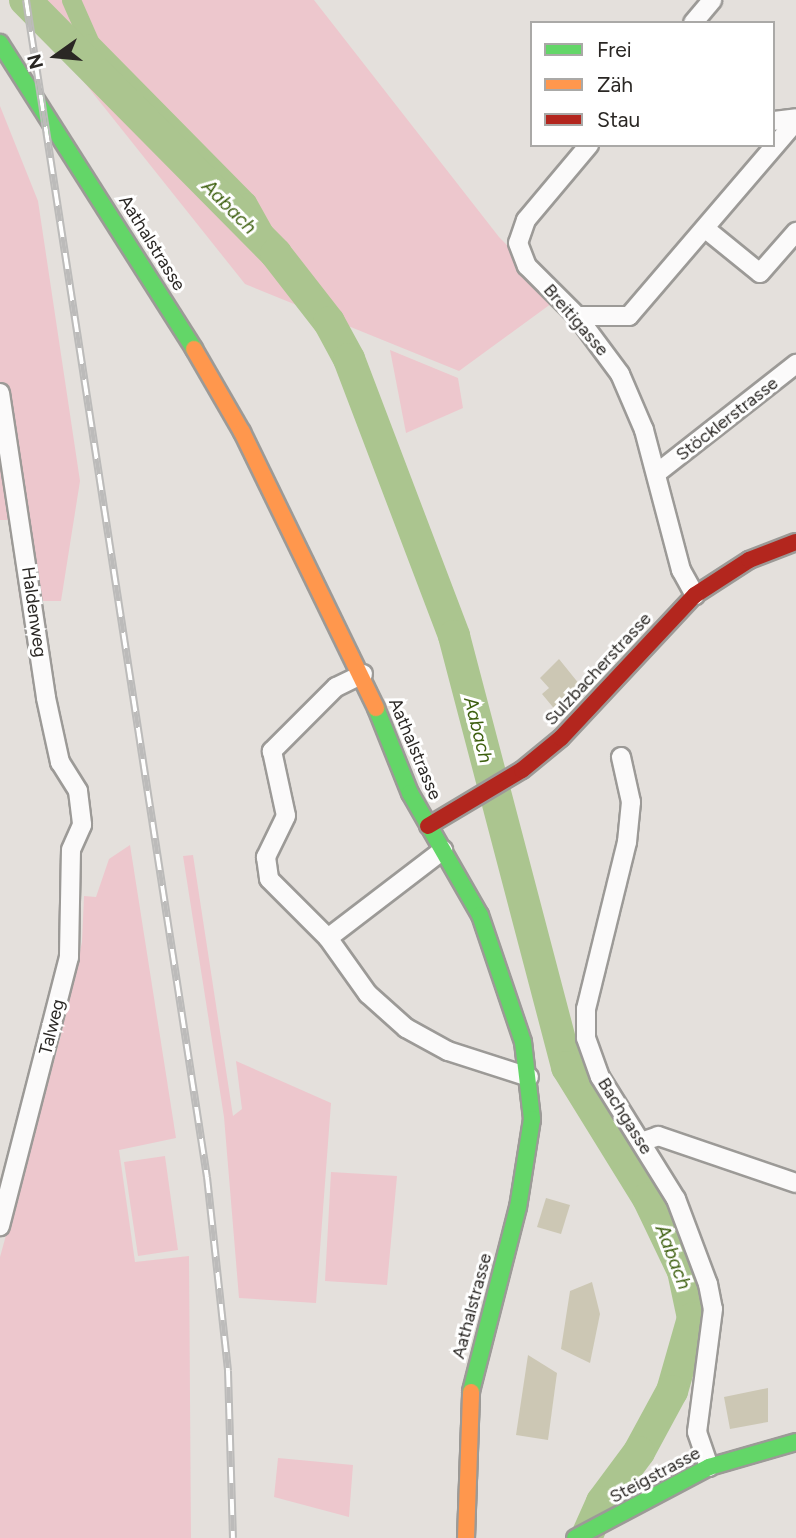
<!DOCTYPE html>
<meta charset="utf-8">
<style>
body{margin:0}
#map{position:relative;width:796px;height:1538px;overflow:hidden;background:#e4e0dc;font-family:Figtree,sans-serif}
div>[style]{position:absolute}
.green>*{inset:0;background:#edc7cd}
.canal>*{height:19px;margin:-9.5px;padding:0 9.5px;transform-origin:9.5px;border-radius:9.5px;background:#abc58f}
.river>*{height:32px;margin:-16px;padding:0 16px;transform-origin:16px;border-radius:16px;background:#abc58f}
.building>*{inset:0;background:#ccc7b4}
.roads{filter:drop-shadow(2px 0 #9c9a97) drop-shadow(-2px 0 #9c9a97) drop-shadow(0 2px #9c9a97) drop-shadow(0 -2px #9c9a97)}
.street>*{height:18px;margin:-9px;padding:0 9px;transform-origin:9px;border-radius:9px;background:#fbfafa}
.fast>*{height:16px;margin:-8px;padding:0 8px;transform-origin:8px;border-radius:8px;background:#63d668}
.slow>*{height:16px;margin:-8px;padding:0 8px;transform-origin:8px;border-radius:8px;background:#ff974d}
.jam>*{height:16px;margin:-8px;padding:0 8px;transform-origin:8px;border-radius:8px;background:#b3261e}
.rail>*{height:8px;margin-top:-4px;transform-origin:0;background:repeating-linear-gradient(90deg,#fff 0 16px,#bcbbba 0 32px);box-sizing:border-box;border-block:2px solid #bcbbba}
span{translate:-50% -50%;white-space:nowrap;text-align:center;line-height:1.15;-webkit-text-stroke:6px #fff;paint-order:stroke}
.street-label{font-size:18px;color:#2a2724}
.water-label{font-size:19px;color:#3e6010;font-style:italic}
.legend{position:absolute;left:530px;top:21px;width:245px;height:126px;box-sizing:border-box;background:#fff;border:2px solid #aaa9a7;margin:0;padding:9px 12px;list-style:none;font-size:21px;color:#2a2724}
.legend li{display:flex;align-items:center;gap:14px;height:35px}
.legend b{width:35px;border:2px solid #aaa9a7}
.north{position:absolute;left:21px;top:21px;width:70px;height:70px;-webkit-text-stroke:5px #fff;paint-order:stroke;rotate:255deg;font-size:19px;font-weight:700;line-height:28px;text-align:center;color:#2a2724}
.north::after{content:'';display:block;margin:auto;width:24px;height:32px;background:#2a2724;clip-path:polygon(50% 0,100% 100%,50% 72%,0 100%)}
</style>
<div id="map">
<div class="green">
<i style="clip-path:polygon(38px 0,314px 0,499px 237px,559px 298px,459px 371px,245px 284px,41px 28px)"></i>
<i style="clip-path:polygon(0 106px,38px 201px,80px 481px,61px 601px,20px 601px,9px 520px,0 520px)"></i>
<i style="clip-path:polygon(390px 350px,458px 378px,463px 408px,406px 433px)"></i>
<i style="clip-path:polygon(130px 845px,176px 1138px,119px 1150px,135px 1262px,189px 1256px,191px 1538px,0 1538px,0 1257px,60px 1039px,82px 942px,84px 896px,96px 897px,109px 859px)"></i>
<i style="clip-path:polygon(193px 855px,233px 1116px,242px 1109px,236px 1061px,331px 1103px,316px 1303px,239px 1298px,224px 1117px,183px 856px)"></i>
<i style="clip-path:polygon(165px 1156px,178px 1250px,138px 1256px,124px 1162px)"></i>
<i style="clip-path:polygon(331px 1172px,397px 1176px,387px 1285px,325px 1281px)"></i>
<i style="clip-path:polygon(278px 1458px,353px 1465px,349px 1517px,274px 1497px)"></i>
</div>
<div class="canal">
<i style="left:71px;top:0;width:47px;rotate:66.2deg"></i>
<i style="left:90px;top:43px;width:223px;rotate:45.4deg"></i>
<i style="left:247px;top:202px;width:60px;rotate:60.9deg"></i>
</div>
<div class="river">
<i style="left:25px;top:0;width:357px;rotate:45.3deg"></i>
<i style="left:276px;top:254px;width:86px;rotate:52.1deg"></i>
<i style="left:329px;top:322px;width:42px;rotate:61.6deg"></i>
<i style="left:349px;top:359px;width:296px;rotate:69.2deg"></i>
<i style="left:454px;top:636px;width:446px;rotate:75.3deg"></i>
<i style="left:567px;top:1067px;width:154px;rotate:58.3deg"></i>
<i style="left:648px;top:1198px;width:81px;rotate:64.4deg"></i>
<i style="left:683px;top:1271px;width:48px;rotate:78deg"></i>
<i style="left:693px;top:1318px;width:76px;rotate:106deg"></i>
<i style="left:672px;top:1391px;width:69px;rotate:118.4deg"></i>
<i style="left:639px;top:1452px;width:62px;rotate:126.5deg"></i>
<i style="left:602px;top:1502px;width:39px;rotate:114deg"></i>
</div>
<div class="building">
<i style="clip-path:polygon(559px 659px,584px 690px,557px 712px,542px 694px,549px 688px,540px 678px)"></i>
<i style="clip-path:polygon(546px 1198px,570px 1205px,561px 1234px,537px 1227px)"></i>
<i style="clip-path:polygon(592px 1282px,600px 1314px,590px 1363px,561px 1349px,570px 1291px)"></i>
<i style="clip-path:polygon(528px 1355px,557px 1373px,548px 1440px,516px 1435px)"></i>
<i style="clip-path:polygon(768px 1388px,768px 1422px,730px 1429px,724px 1397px)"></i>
</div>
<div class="roads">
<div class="street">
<i style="left:693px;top:23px;width:30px;rotate:-50deg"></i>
<i style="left:773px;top:121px;width:23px;rotate:-7deg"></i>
<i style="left:589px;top:145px;width:98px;rotate:130deg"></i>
<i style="left:526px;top:220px;width:24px;rotate:109deg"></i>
<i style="left:518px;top:243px;width:25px;rotate:69deg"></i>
<i style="left:527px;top:266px;width:71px;rotate:45deg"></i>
<i style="left:577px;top:316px;width:72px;rotate:53.4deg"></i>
<i style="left:620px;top:374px;width:61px;rotate:66.8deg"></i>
<i style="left:644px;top:430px;width:145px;rotate:75.2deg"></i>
<i style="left:681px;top:570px;width:29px;rotate:61deg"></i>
<i style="left:707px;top:230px;width:68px;rotate:39.1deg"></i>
<i style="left:760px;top:273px;width:55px;rotate:-48.7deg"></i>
<i style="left:577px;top:316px;width:52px"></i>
<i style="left:629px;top:316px;width:257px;rotate:-49.4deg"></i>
<i style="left:0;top:393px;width:308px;rotate:81.4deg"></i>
<i style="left:46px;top:698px;width:66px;rotate:77.7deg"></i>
<i style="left:60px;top:762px;width:34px;rotate:58deg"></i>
<i style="left:78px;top:791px;width:34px;rotate:83deg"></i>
<i style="left:82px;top:825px;width:27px;rotate:114deg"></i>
<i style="left:71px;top:850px;width:107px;rotate:91.1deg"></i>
<i style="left:69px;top:957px;width:278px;rotate:104.4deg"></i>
<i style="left:657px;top:473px;width:177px;rotate:-38.1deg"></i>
<i style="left:363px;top:674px;width:30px;rotate:154deg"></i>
<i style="left:336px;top:687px;width:91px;rotate:135deg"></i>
<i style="left:272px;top:751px;width:66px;rotate:77.8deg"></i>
<i style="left:286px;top:816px;width:46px;rotate:116deg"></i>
<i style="left:266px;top:857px;width:22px;rotate:82deg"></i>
<i style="left:269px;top:879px;width:83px;rotate:45deg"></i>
<i style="left:328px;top:938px;width:69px;rotate:54.5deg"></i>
<i style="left:368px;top:994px;width:51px;rotate:41.8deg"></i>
<i style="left:406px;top:1028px;width:48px;rotate:28.7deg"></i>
<i style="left:448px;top:1051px;width:85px;rotate:17.8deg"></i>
<i style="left:621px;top:757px;width:46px;rotate:77.5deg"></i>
<i style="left:631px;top:802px;width:40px;rotate:95.7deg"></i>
<i style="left:627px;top:842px;width:172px;rotate:103.8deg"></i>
<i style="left:586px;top:1009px;width:29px;rotate:90deg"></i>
<i style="left:586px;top:1038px;width:41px;rotate:70.3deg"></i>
<i style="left:600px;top:1077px;width:144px;rotate:58.1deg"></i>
<i style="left:676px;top:1199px;width:91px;rotate:69.4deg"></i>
<i style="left:708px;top:1284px;width:25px;rotate:79deg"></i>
<i style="left:713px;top:1309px;width:124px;rotate:97.4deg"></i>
<i style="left:697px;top:1432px;width:37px;rotate:71deg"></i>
<i style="left:328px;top:938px;width:145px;rotate:-37.4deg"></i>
<i style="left:641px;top:1142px;width:18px;rotate:-19deg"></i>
<i style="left:658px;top:1136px;width:146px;rotate:18.8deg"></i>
</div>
<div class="fast">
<i style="left:0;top:43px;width:362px;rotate:57.6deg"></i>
<i style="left:376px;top:708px;width:92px;rotate:68.2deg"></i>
<i style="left:410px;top:793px;width:141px;rotate:60.2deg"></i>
<i style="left:480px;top:915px;width:134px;rotate:71.3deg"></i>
<i style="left:523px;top:1042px;width:78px;rotate:83.3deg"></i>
<i style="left:532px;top:1119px;width:89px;rotate:99deg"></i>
<i style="left:518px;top:1207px;width:191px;rotate:104.3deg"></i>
<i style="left:575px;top:1538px;width:152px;rotate:-27.9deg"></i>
<i style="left:709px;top:1467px;width:91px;rotate:-16deg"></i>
</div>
<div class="slow">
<i style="left:194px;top:349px;width:96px;rotate:60deg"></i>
<i style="left:242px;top:432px;width:307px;rotate:64.1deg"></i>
<i style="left:466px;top:1538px;width:146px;rotate:-88deg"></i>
</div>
<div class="jam">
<i style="left:428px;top:826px;width:109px;rotate:-30.8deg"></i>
<i style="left:522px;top:770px;width:50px;rotate:-39.4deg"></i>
<i style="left:561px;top:738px;width:196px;rotate:-46.9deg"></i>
<i style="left:695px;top:595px;width:64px;rotate:-32.9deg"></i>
<i style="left:749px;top:560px;width:50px;rotate:-21deg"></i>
</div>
</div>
<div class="rail">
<i style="left:26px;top:0;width:1191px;rotate:81.26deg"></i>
<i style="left:207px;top:1177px;width:195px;rotate:83.8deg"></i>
<i style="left:228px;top:1371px;width:167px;rotate:88.3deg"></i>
</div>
<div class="street-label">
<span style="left:152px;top:243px;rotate:58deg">Aathalstrasse</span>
<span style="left:576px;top:320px;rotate:49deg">Breitigasse</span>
<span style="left:727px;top:419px;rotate:-38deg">Stöcklerstrasse</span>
<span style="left:34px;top:612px;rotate:82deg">Haldenweg</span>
<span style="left:598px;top:669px;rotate:-47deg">Sulzbacherstrasse</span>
<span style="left:415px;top:749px;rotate:67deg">Aathalstrasse</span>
<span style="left:52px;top:1027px;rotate:-76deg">Talweg</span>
<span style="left:625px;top:1116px;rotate:58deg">Bachgasse</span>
<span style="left:472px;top:1306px;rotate:-75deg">Aathalstrasse</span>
<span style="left:655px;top:1475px;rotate:-28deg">Steigstrasse</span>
</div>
<div class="water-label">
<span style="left:229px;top:207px;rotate:45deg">Aabach</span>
<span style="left:478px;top:730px;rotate:76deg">Aabach</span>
<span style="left:673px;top:1257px;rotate:69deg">Aabach</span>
</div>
<ul class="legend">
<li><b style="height:9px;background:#63d668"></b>Frei</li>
<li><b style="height:9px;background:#ff974d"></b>Zäh</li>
<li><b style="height:9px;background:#b3261e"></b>Stau</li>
</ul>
<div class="north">N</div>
</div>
